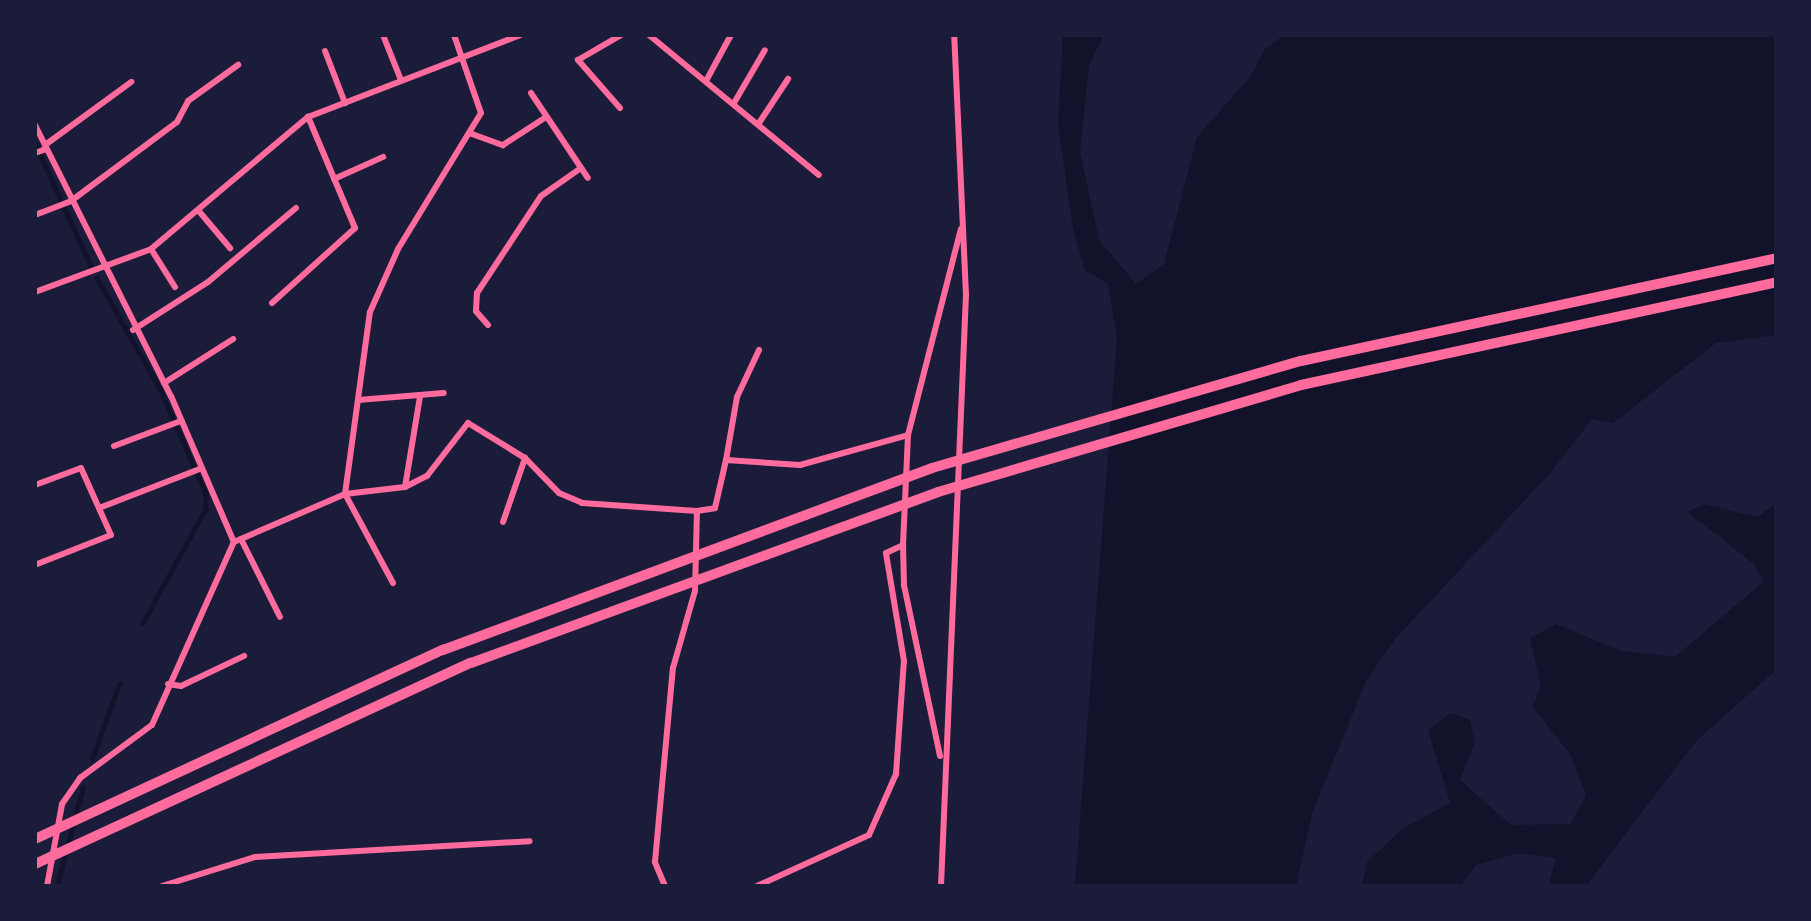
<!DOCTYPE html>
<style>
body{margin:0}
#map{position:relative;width:1811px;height:921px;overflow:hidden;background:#1b1b3a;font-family:"Archivo Narrow",sans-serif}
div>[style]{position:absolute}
.water>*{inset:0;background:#12122b}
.stream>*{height:4.5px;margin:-2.25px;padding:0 2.25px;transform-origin:2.25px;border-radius:2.25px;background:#12122b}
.minor>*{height:6px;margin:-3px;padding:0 3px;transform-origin:3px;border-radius:3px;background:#ff6b9d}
.motorway>*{height:10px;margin:-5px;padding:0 5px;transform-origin:5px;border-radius:5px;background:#ff6b9d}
span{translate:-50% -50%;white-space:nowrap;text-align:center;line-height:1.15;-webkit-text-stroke:5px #1b1b3a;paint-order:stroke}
.frame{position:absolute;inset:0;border:37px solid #1b1b3a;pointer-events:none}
</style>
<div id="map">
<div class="water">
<i style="clip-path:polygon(1063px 35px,1104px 35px,1089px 65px,1080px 152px,1099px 240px,1136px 284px,1164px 264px,1197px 137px,1251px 76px,1264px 50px,1284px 35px,1776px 35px,1776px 335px,1716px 343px,1613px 423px,1592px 419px,1552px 471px,1395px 639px,1366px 681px,1312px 814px,1296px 886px,1075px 886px,1117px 337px,1108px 284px,1085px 270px,1073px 229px,1058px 123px)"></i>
<i style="clip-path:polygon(1776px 503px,1776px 670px,1697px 740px,1586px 886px,1548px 886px,1556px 858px,1519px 853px,1476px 865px,1460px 886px,1362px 886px,1367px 862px,1402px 829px,1450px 803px,1428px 730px,1450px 713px,1470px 720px,1475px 743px,1460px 780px,1511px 825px,1571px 824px,1586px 795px,1571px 755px,1533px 707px,1541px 686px,1530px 638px,1556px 624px,1622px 651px,1675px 657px,1763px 582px,1755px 565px,1688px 512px,1703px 504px,1758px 517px)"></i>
</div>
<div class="stream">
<i style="left:35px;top:143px;width:135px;rotate:65.5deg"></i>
<i style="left:97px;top:278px;width:128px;rotate:60.4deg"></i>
<i style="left:160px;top:389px;width:115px;rotate:66.3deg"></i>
<i style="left:206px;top:494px;width:15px;rotate:90deg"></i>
<i style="left:206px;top:509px;width:130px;rotate:118.9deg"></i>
<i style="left:92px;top:759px;width:80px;rotate:-70.2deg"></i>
<i style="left:57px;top:886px;width:102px;rotate:-75.3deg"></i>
</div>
<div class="minor">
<i style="left:383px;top:35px;width:48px;rotate:68.2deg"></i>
<i style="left:649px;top:35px;width:220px;rotate:39.5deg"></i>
<i style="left:325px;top:51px;width:56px;rotate:69deg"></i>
<i style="left:706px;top:81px;width:52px;rotate:-61.5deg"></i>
<i style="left:531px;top:93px;width:102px;rotate:56.2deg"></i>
<i style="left:734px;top:103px;width:61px;rotate:-59.7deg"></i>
<i style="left:620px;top:108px;width:64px;rotate:-131.2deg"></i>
<i style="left:578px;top:60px;width:50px;rotate:-30.2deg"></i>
<i style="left:759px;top:123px;width:53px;rotate:-56.6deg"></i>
<i style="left:35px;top:125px;width:303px;rotate:63.4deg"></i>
<i style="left:171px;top:396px;width:159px;rotate:66.7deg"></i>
<i style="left:472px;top:134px;width:33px;rotate:20deg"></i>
<i style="left:503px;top:145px;width:51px;rotate:-33.1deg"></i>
<i style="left:45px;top:145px;width:107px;rotate:-36.2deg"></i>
<i style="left:35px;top:153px;width:12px;rotate:-20deg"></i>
<i style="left:334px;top:179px;width:54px;rotate:-24.2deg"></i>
<i style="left:198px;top:210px;width:50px;rotate:49.9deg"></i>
<i style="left:35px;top:215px;width:39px;rotate:-21deg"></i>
<i style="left:71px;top:201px;width:132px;rotate:-36.7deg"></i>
<i style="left:177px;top:122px;width:24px;rotate:-62deg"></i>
<i style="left:188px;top:101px;width:62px;rotate:-35.8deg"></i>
<i style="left:151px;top:249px;width:45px;rotate:57.7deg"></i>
<i style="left:35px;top:292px;width:124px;rotate:-20.3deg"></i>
<i style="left:151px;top:249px;width:205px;rotate:-40.1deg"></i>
<i style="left:308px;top:117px;width:227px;rotate:-21.1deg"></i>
<i style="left:272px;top:303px;width:112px;rotate:-42.1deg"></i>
<i style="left:355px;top:228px;width:121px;rotate:-112.9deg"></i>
<i style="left:488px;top:325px;width:18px;rotate:-131deg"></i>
<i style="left:476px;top:311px;width:18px;rotate:-87deg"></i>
<i style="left:477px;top:293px;width:116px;rotate:-56.6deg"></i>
<i style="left:541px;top:196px;width:49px;rotate:-35deg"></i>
<i style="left:133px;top:330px;width:89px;rotate:-32.6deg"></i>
<i style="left:208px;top:282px;width:115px;rotate:-40.1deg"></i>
<i style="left:164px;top:383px;width:82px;rotate:-32.5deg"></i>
<i style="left:358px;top:400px;width:86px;rotate:-4.7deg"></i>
<i style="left:114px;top:446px;width:72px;rotate:-20.5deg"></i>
<i style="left:726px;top:460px;width:64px;rotate:-80.1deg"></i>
<i style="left:737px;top:397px;width:52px;rotate:-64.9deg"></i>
<i style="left:35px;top:485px;width:49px;rotate:-20.3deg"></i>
<i style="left:81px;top:468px;width:73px;rotate:65.9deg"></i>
<i style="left:111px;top:535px;width:82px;rotate:158.5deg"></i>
<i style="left:405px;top:487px;width:92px;rotate:-80.6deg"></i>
<i style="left:99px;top:508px;width:110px;rotate:-21.2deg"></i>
<i style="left:503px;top:522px;width:68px;rotate:-71deg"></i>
<i style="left:241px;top:539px;width:87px;rotate:63.4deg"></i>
<i style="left:393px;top:583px;width:101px;rotate:-118.3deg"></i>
<i style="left:345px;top:494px;width:184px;rotate:-82.2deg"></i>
<i style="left:370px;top:312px;width:69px;rotate:-66deg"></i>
<i style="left:398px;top:249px;width:159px;rotate:-58.6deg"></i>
<i style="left:481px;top:113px;width:83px;rotate:-109.1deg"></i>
<i style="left:168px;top:684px;width:13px;rotate:9deg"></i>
<i style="left:181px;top:686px;width:70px;rotate:-25.5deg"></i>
<i style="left:940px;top:756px;width:175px;rotate:-101.9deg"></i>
<i style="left:904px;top:585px;width:40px;rotate:-91.4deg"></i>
<i style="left:903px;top:545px;width:110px;rotate:-87.4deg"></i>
<i style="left:908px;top:435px;width:213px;rotate:-75.6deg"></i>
<i style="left:47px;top:886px;width:83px;rotate:-79.6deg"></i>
<i style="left:62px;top:804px;width:32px;rotate:-55deg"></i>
<i style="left:80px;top:778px;width:89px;rotate:-36.4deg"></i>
<i style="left:152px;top:725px;width:201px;rotate:-65.9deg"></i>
<i style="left:234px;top:542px;width:121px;rotate:-23.4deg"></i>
<i style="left:345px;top:494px;width:60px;rotate:-6.7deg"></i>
<i style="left:405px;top:487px;width:25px;rotate:-27deg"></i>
<i style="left:427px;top:476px;width:67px;rotate:-52.3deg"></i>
<i style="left:468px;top:423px;width:67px;rotate:31.6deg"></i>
<i style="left:525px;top:458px;width:49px;rotate:45.8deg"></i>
<i style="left:559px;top:493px;width:25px;rotate:23deg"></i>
<i style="left:582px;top:503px;width:115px;rotate:4deg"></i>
<i style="left:697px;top:511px;width:18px;rotate:-9deg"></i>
<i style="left:715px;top:508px;width:49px;rotate:-77.1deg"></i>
<i style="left:726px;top:460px;width:74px;rotate:3.9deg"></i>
<i style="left:800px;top:465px;width:112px;rotate:-15.5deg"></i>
<i style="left:162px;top:886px;width:97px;rotate:-17.3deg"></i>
<i style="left:255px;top:857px;width:275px;rotate:-3.3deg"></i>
<i style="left:665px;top:886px;width:26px;rotate:-113deg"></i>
<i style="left:655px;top:862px;width:44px;rotate:-84.8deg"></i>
<i style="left:659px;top:818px;width:151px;rotate:-84.7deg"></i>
<i style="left:673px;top:668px;width:80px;rotate:-74.1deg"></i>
<i style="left:695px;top:591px;width:80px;rotate:-88.6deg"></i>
<i style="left:757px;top:886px;width:123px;rotate:-24.5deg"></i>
<i style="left:869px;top:835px;width:67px;rotate:-66.1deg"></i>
<i style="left:896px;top:774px;width:113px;rotate:-86deg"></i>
<i style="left:904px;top:661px;width:109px;rotate:-99.5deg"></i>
<i style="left:886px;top:553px;width:19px;rotate:-25deg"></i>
<i style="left:941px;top:886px;width:592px;rotate:-87.58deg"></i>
<i style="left:966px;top:295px;width:260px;rotate:-92.6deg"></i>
</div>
<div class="motorway">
<i style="left:35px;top:839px;width:450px;rotate:-24.9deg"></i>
<i style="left:443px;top:650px;width:522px;rotate:-20.41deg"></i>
<i style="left:932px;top:468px;width:384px;rotate:-16.2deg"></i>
<i style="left:1301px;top:361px;width:486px;rotate:-12.2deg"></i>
<i style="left:35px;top:864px;width:480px;rotate:-24.8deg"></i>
<i style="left:471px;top:663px;width:497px;rotate:-20.1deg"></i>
<i style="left:938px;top:492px;width:378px;rotate:-16.4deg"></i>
<i style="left:1301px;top:385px;width:486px;rotate:-12.2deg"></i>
</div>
<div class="frame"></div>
</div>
